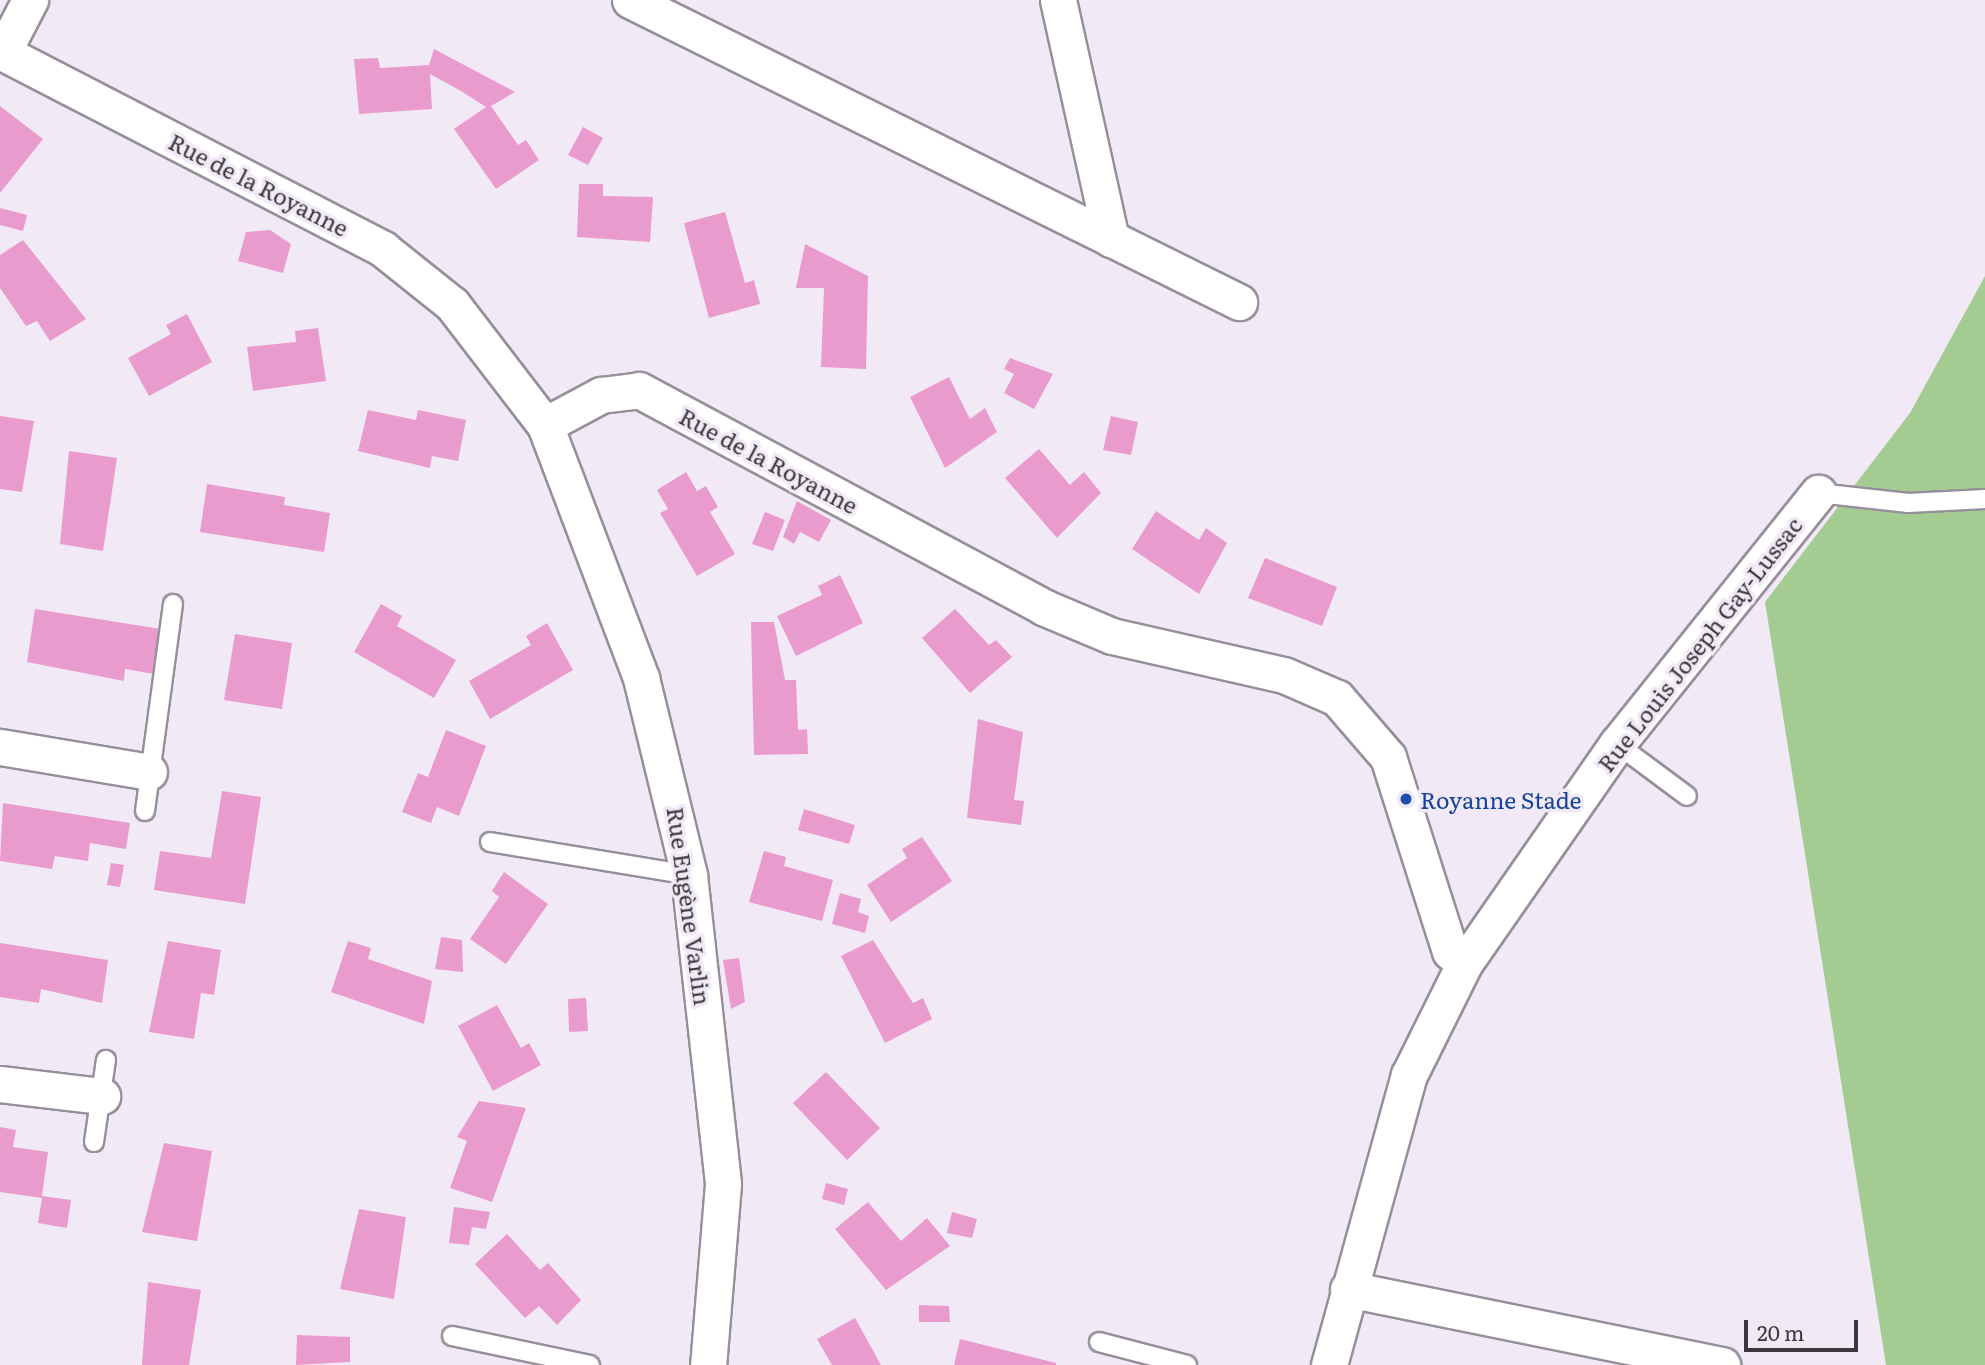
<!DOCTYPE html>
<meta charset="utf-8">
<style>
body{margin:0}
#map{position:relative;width:1985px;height:1365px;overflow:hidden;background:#f1eaf6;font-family:Literata,serif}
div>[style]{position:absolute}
.green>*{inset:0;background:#a3cb92}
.building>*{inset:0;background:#ea9bcd}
.roads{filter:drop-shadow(2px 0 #968f9a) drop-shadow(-2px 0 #968f9a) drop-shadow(0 2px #968f9a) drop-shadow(0 -2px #968f9a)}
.lane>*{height:18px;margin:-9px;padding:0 9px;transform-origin:9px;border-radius:9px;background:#fff}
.street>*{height:35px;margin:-17.5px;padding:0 17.5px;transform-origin:17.5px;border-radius:17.5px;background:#fff}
.dots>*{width:19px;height:19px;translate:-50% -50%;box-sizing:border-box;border:4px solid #f1eaf6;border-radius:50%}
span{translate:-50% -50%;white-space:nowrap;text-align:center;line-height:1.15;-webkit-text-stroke:7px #f1eaf6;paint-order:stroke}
.street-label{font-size:23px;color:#3b383d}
.transit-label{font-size:23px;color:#164399}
.left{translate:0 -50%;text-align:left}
.scale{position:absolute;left:1744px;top:1320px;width:114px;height:32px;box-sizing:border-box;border:4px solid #3b383d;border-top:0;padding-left:9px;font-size:21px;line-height:24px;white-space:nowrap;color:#3b383d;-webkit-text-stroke:5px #f1eaf6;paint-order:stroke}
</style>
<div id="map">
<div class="green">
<i style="clip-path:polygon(1985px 276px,1985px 1365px,1886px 1365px,1765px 602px,1910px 413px)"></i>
</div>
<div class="building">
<i style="clip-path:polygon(434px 49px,515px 92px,491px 106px,518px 145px,526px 140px,539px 160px,496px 189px,454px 129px,486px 107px,461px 91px,430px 74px,432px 109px,359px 114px,354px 59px,378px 58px,380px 68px,429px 65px)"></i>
<i style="clip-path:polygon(0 106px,43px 139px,0 193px)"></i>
<i style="clip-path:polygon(583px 127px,603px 138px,588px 165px,568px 155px)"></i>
<i style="clip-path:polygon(579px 184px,603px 184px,603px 196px,653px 197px,650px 242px,577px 237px)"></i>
<i style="clip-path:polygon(0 208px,27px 215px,23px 231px,0 225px)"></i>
<i style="clip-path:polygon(725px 212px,745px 283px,754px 280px,760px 304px,709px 318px,684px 223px)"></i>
<i style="clip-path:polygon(270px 230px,291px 244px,283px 273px,238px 261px,246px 232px)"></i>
<i style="clip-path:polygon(23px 240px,86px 319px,50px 341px,37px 321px,26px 326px,0 288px,0 255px)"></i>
<i style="clip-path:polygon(805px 244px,868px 276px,866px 369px,821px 367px,824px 288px,796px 288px)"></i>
<i style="clip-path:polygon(187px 314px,212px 362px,149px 396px,128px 358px,171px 334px,166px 325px)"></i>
<i style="clip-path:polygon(318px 328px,326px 381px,253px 391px,247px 347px,296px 342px,295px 331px)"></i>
<i style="clip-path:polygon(1010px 358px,1053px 374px,1034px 409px,1004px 393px,1014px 374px,1004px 369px)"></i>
<i style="clip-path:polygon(949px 377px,970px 419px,985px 408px,997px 432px,945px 468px,910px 397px)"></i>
<i style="clip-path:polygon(368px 410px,416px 420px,418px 410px,466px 420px,458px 461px,432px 456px,430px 468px,358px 451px)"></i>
<i style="clip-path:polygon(0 416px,34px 421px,22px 492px,0 489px)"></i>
<i style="clip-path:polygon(1111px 416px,1138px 422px,1131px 455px,1103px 450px)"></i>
<i style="clip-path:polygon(1039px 449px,1070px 485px,1084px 472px,1101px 493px,1057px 538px,1005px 478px)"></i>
<i style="clip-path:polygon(69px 451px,117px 458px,103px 551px,60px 544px)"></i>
<i style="clip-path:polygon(686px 472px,697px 491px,706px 486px,718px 507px,710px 512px,735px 554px,697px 576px,660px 513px,668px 509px,657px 490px)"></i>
<i style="clip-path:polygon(207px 484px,285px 497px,284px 505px,330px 513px,324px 552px,200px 532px)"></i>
<i style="clip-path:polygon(797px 501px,831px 520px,819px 542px,800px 532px,794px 544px,783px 537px)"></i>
<i style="clip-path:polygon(1156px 511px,1199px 540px,1206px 528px,1227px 543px,1199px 594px,1132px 549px)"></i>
<i style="clip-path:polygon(765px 512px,785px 520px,773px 551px,752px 544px)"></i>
<i style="clip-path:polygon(1265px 558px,1337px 587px,1322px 626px,1248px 598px)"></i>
<i style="clip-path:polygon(840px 575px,863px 623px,796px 656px,777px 616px,822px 595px,818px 586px)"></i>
<i style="clip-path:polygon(381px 604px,402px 616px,397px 626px,456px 660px,434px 698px,354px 652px)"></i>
<i style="clip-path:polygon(35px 609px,161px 629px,154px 674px,125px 669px,124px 681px,27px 662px)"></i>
<i style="clip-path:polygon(955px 609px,989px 645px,996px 640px,1012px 657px,970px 693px,922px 638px)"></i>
<i style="clip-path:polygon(751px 622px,774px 622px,785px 680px,796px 680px,798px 730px,807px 729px,808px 754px,754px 755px)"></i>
<i style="clip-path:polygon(547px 623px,573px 670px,490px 719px,469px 681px,531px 645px,526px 636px)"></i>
<i style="clip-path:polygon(235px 634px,292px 643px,282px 709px,224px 700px)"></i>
<i style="clip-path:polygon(978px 719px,1023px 732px,1014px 800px,1024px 801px,1021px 825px,967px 818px)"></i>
<i style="clip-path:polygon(446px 730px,486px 746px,459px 816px,437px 807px,431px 823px,402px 812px,418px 773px,428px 777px)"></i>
<i style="clip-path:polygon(222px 791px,261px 797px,245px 904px,154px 890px,160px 851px,211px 858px)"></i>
<i style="clip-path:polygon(3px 803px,130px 823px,126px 849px,90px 843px,88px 861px,55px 856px,52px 869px,0 861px)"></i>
<i style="clip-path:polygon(804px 809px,855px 825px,849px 844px,798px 830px)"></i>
<i style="clip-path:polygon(922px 837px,952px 881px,891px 922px,867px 885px,907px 858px,902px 849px)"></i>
<i style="clip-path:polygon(764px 851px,786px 857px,784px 866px,833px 880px,822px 921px,749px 902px)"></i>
<i style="clip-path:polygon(111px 863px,124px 865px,120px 887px,107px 885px)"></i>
<i style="clip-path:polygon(504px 872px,548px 904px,506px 964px,470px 939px,499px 897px,492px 891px)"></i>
<i style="clip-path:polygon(840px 893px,861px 899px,858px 912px,869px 916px,865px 933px,832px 924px)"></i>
<i style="clip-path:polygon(441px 937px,462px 940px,463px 972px,435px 969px)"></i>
<i style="clip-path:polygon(873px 940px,913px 1003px,923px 998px,932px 1019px,885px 1043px,841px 956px)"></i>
<i style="clip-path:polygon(168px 941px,221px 950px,214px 995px,201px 993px,194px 1039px,149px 1032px)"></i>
<i style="clip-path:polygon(348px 941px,371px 948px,368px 959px,432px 981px,424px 1024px,331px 992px)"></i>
<i style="clip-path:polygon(0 943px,108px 960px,102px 1003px,41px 989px,39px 1003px,0 997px)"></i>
<i style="clip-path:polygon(739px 958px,745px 1002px,731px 1009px,723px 960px)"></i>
<i style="clip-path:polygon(586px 998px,588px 1031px,569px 1032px,568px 999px)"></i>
<i style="clip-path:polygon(497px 1005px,521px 1048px,529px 1043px,541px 1065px,493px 1091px,458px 1026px)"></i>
<i style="clip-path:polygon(826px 1072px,880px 1128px,847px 1160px,793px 1103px)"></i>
<i style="clip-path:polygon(479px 1101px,526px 1108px,492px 1202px,450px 1188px,467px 1141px,457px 1137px)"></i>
<i style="clip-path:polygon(0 1127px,16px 1130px,13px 1147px,48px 1152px,42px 1196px,71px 1200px,67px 1228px,38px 1223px,42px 1198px,0 1192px)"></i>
<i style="clip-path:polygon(164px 1143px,212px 1151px,197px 1241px,142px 1232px)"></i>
<i style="clip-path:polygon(826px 1183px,848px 1189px,844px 1205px,822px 1199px)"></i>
<i style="clip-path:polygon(868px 1202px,901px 1241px,927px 1218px,950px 1246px,886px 1290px,835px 1229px)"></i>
<i style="clip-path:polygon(454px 1207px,490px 1212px,486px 1229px,472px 1227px,469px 1245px,449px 1243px)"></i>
<i style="clip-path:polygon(359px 1209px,406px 1217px,394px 1299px,340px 1289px)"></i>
<i style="clip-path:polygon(952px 1212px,977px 1219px,972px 1238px,947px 1233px)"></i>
<i style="clip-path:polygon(507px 1234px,540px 1270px,548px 1263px,581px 1300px,557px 1325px,539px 1306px,525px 1318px,475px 1264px)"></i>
<i style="clip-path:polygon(148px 1282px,201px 1290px,189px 1365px,142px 1365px)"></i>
<i style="clip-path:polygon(919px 1305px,949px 1306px,950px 1322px,919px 1322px)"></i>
<i style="clip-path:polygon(855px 1318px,881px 1365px,832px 1365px,817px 1339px)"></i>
<i style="clip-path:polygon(297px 1335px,350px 1337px,350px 1362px,296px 1365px)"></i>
<i style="clip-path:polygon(960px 1339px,1056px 1363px,1056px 1365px,954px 1365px)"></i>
</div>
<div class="roads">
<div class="lane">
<i style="left:1818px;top:493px;width:91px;rotate:6.3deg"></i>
<i style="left:1908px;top:503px;width:77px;rotate:-3deg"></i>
<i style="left:1617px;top:744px;width:87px;rotate:36.6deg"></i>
<i style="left:145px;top:811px;width:209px;rotate:-82.3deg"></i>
<i style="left:490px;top:842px;width:202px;rotate:9.4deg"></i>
<i style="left:94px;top:1142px;width:83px;rotate:-81.7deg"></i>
<i style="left:452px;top:1336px;width:141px;rotate:11.9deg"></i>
<i style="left:1099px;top:1342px;width:91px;rotate:14.6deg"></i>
</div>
<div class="street">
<i style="left:630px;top:0;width:680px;rotate:26.38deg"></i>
<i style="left:1058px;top:0;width:245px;rotate:77.5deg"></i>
<i style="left:0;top:51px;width:431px;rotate:27.3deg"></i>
<i style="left:383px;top:249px;width:88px;rotate:38.6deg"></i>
<i style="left:452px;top:304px;width:153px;rotate:52.5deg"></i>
<i style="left:545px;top:425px;width:64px;rotate:-28.2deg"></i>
<i style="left:601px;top:395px;width:38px;rotate:-7deg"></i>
<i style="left:639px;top:390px;width:459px;rotate:28.2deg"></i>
<i style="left:1043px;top:607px;width:75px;rotate:22.8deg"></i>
<i style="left:1112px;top:636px;width:176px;rotate:12.8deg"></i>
<i style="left:1284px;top:675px;width:58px;rotate:23.5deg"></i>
<i style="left:1337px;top:698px;width:78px;rotate:49.2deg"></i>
<i style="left:1388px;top:757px;width:204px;rotate:72.3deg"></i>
<i style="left:1450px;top:951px;width:19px;rotate:43deg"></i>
<i style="left:3px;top:52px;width:59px;rotate:-62.6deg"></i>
<i style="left:545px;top:425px;width:271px;rotate:69.2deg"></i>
<i style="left:641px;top:678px;width:203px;rotate:76.3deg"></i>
<i style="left:689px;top:875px;width:311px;rotate:83.7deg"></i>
<i style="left:723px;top:1184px;width:182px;rotate:94.7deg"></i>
<i style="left:0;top:747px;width:151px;rotate:9.5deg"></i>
<i style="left:0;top:1084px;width:103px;rotate:6.7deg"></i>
<i style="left:1348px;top:1289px;width:382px;rotate:11.5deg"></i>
<i style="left:1329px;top:1365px;width:301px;rotate:-74.6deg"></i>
<i style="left:1409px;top:1075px;width:124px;rotate:-63.6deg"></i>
<i style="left:1464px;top:964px;width:268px;rotate:-55.2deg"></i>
<i style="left:1617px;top:744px;width:322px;rotate:-51.3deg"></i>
</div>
</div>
<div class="dots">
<i style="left:1406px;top:799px;background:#1a4fb4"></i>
</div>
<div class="street-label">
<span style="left:259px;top:184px;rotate:27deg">Rue de la Royanne</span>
<span style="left:769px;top:460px;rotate:28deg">Rue de la Royanne</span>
<span style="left:1699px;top:644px;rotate:-52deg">Rue Louis Joseph Gay-Lussac</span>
<span style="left:690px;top:906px;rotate:82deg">Rue Eugène Varlin</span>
</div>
<div class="transit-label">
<span class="left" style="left:1420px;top:799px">Royanne Stade</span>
</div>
<div class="scale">20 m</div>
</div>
